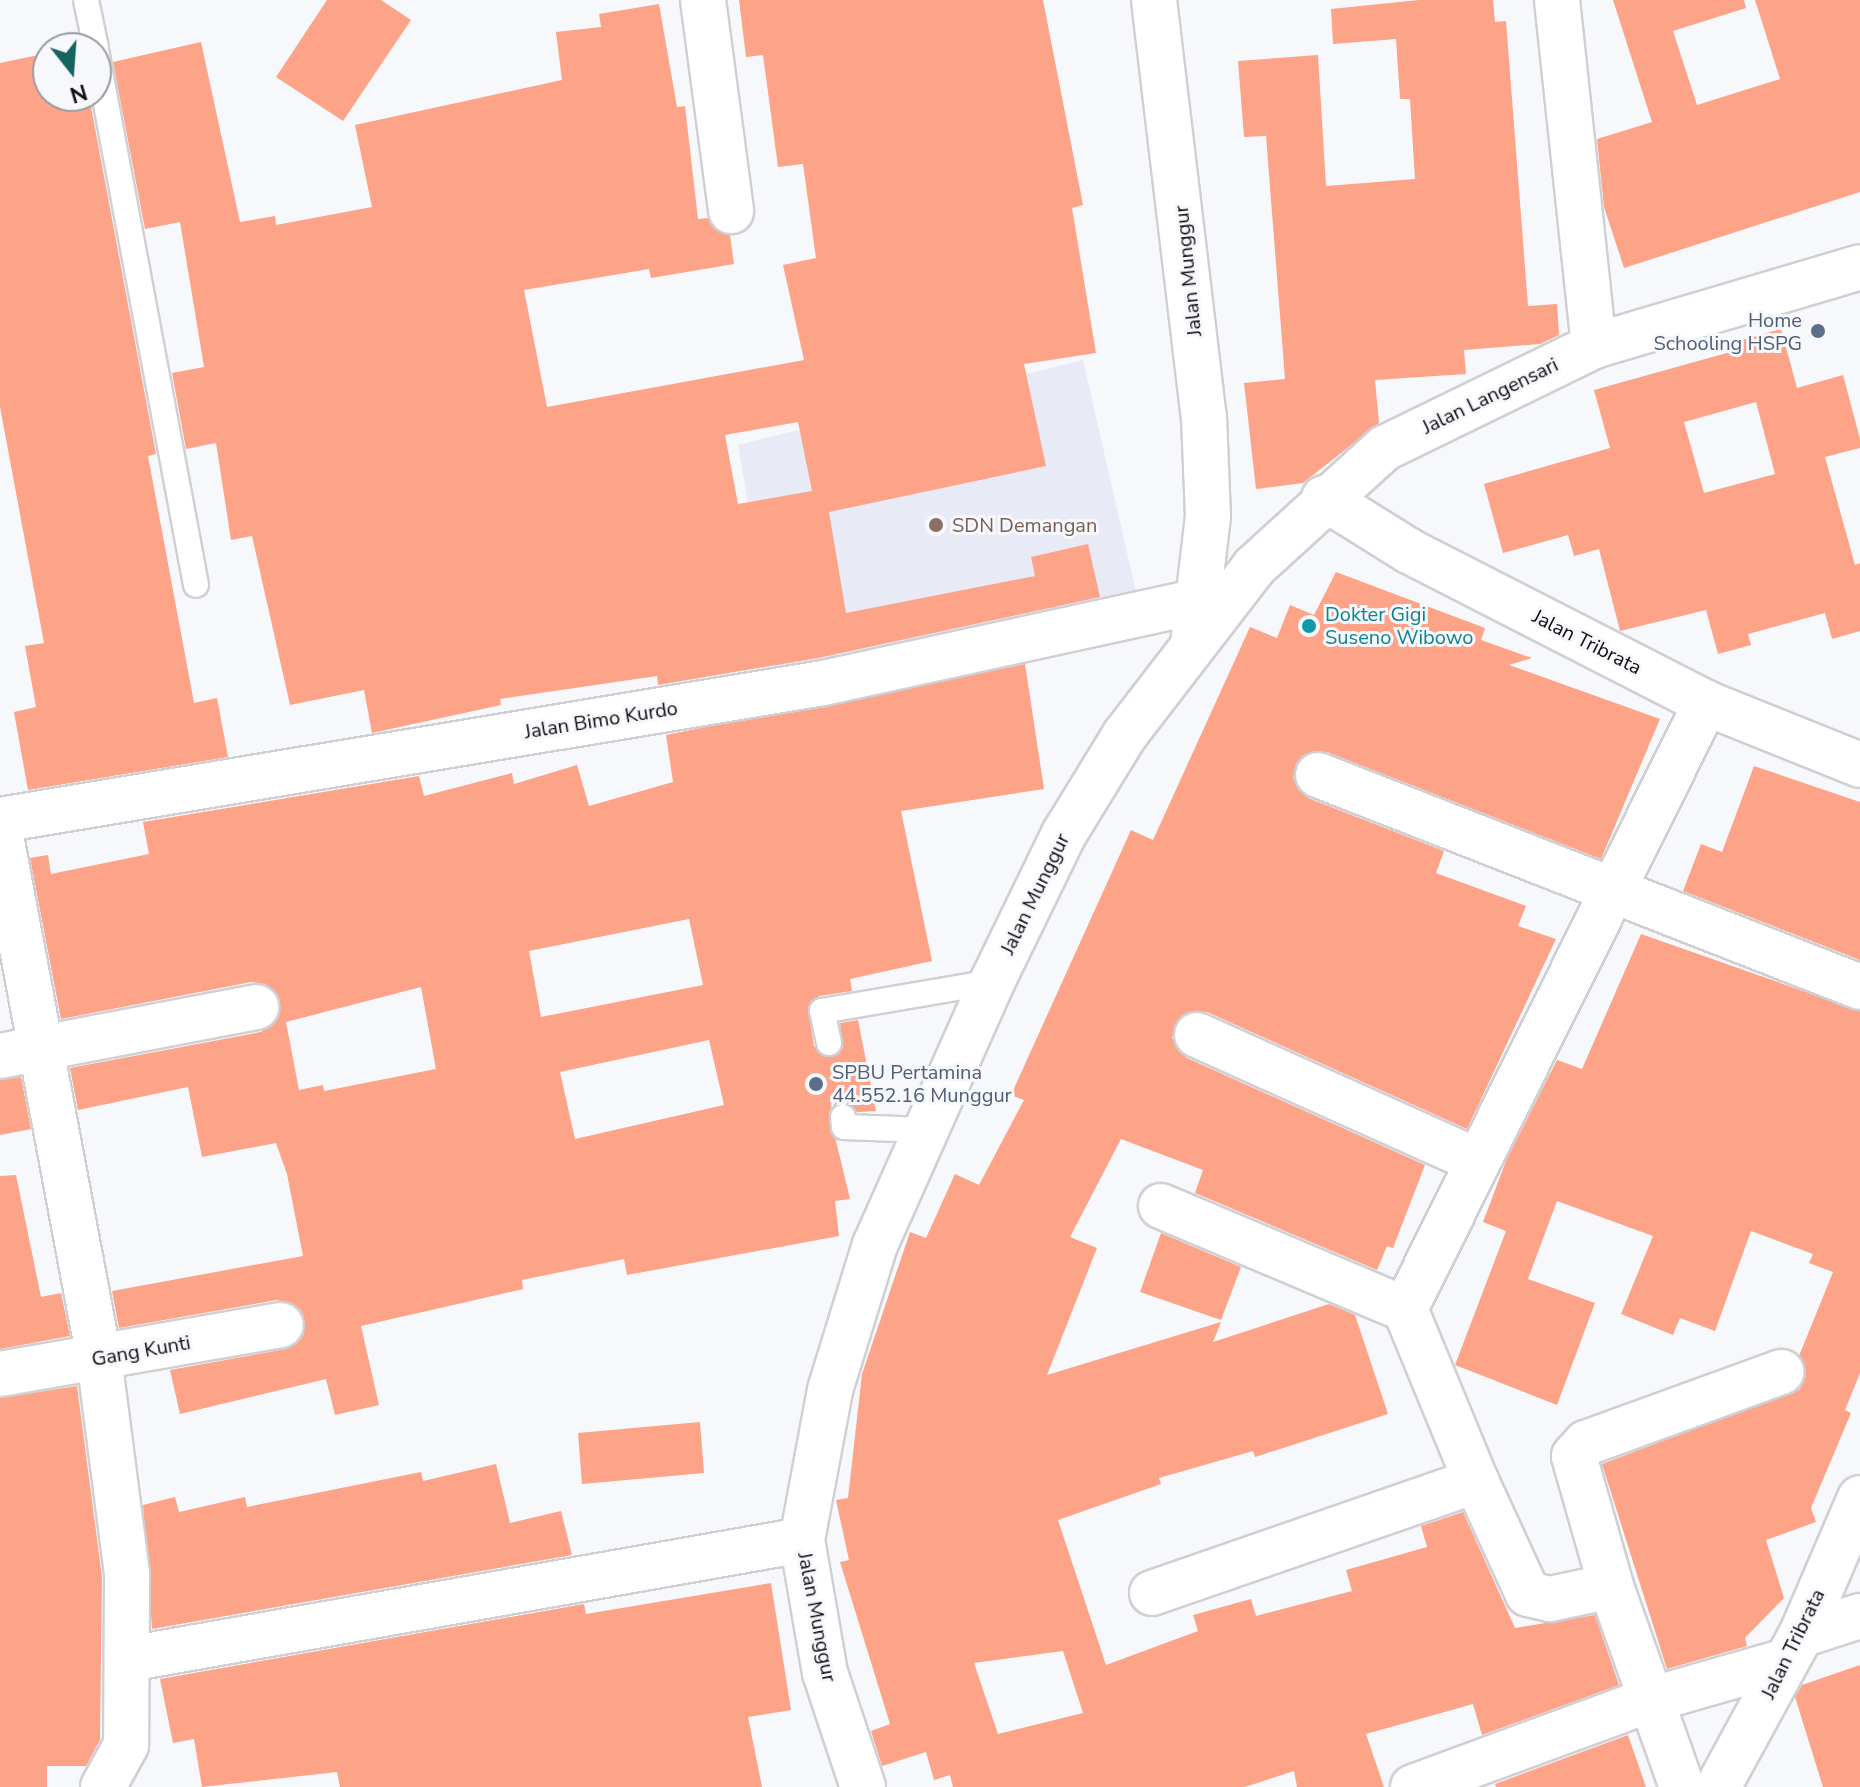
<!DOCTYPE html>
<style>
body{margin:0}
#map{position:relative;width:1860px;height:1787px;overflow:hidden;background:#f7f8fc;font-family:"Nunito Sans",sans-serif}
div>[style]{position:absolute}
.built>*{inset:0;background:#e8eaf6}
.building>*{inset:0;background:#fda388}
.roads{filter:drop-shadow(2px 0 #cfcfd4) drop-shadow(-2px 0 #cfcfd4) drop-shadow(0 2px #cfcfd4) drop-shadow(0 -2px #cfcfd4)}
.lane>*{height:24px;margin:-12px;padding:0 12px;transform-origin:12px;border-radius:12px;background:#fff}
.street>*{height:44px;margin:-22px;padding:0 22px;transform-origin:22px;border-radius:22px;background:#fff}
.secondary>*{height:44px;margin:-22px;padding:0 22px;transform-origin:22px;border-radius:22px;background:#fff}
.dots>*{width:22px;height:22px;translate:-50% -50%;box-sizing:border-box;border:4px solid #f7f8fc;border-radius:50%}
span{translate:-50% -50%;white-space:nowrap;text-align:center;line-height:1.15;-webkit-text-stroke:6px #f7f8fc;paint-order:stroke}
.street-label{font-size:20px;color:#0f0f10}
.service-label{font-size:20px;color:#4e5e75}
.right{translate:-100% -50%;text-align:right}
.left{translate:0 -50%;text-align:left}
.education-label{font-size:20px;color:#785e54}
.culture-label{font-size:20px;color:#0d838f}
.north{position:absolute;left:32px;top:32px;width:80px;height:80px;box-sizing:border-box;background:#f7f8fc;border:2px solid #9a9b9e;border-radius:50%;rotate:163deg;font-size:22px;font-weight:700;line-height:32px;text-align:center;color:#0f0f10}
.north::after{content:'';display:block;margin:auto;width:28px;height:36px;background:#156460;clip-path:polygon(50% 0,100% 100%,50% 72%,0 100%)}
</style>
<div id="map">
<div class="built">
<i style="clip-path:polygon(1083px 360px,1139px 605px,779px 681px,738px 445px)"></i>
</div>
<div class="building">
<i style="clip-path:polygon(327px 0,381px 0,411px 20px,343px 121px,276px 77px)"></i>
<i style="clip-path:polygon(evenodd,739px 0,1043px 0,1083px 205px,1072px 208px,1096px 353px,1024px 364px,1046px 466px,829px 512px,846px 613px,1035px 576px,1031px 557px,1088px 544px,1100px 597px,818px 658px,658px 685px,657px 676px,500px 699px,501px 705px,372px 733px,364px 690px,290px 705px,252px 536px,231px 540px,216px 443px,186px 449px,172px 373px,204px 367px,180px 222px,145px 229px,113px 62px,201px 42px,240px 222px,275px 216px,276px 225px,372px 207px,355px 125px,562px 80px,556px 32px,601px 27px,599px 14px,659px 4px,677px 107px,685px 106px,698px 219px,708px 218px,730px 235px,734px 264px,651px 278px,649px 269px,524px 290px,547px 407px,804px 360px,783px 265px,816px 258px,803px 164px,778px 167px,763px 55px,746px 57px,739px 0,798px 422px,812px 491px,738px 504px,725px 435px,798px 422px)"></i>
<i style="clip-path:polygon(1419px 0,1493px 0,1495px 22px,1506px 21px,1528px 306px,1557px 304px,1559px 335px,1540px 344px,1464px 350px,1466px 374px,1375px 380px,1379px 423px,1303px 483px,1256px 489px,1244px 383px,1285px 379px,1266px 136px,1244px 137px,1238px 61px,1318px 55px,1326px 186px,1415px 179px,1410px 99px,1400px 99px,1396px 39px,1333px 44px,1331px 9px)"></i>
<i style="clip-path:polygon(1613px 0,1744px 0,1746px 8px,1673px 31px,1697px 105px,1780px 79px,1755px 0,1860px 0,1860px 192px,1624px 268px,1604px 207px,1597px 139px,1652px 122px)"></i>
<i style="clip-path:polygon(48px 53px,48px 96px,89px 96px,156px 454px,148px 456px,194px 703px,217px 698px,228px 757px,28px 790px,14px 712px,36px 707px,25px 646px,44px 643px,0 407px,0 63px)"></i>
<i style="clip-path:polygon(evenodd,1781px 329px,1797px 388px,1843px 375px,1860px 439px,1860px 448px,1825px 457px,1855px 565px,1860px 563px,1860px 631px,1832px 639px,1825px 613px,1748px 634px,1751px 645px,1718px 654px,1706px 610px,1620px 631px,1599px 549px,1574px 556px,1568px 535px,1503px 553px,1484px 484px,1610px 448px,1594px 390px,1741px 349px,1739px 341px,1781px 329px,1756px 402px,1775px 474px,1704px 493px,1684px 422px,1756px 402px)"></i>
<i style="clip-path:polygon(evenodd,1336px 572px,1485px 628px,1481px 640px,1532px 658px,1509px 665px,1660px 719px,1601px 859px,1327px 752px,1302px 756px,1293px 778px,1308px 798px,1444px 851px,1436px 873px,1526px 906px,1518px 926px,1556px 939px,1467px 1129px,1207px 1012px,1182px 1015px,1172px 1038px,1187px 1058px,1425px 1165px,1393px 1248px,1387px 1246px,1377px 1270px,1195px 1193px,1203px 1170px,1121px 1139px,1070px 1237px,1097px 1248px,1047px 1375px,1221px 1322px,1213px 1342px,1329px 1304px,1355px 1315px,1388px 1414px,1255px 1457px,1253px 1451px,1159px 1478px,1161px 1484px,1058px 1520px,1106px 1665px,1198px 1631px,1193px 1615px,1251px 1599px,1256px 1616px,1352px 1591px,1346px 1570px,1427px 1547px,1421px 1526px,1463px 1512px,1515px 1628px,1595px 1615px,1619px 1685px,1482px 1735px,1473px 1704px,1366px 1734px,1384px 1787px,1297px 1787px,1294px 1771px,1245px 1787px,953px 1787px,950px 1775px,934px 1780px,926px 1752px,882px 1766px,871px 1731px,890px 1724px,840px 1562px,849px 1560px,836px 1500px,848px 1498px,862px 1374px,910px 1232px,926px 1238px,955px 1174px,979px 1185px,1024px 1100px,1011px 1095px,1131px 830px,1153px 840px,1250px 627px,1277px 638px,1290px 605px,1314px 615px,1336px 572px,1063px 1651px,1083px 1713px,998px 1734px,974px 1663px,1063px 1651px)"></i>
<i style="clip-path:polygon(evenodd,1025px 664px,1044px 789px,901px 811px,932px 961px,850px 979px,852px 991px,819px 996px,808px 1007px,814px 1046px,825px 1057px,843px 1048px,840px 1023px,858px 1020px,876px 1111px,857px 1112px,842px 1102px,829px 1112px,850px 1199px,835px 1201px,839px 1236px,627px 1275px,624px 1259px,522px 1280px,523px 1289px,361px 1326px,379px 1405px,335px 1415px,326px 1379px,180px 1414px,170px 1370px,286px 1349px,304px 1334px,301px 1310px,277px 1300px,119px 1328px,112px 1291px,303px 1256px,287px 1174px,276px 1143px,202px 1157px,188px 1087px,78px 1110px,70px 1068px,261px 1032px,279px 1016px,280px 1002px,265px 984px,251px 982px,61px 1019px,30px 858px,48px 855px,51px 874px,149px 854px,143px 822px,419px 776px,424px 796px,512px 773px,514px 784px,577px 765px,589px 806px,673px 782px,666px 735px,1025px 664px,689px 919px,703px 985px,541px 1017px,529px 951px,689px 919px,1025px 664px,421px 987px,436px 1069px,324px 1091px,323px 1085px,299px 1090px,286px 1022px,421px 987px,1025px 664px,709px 1040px,724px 1105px,575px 1139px,560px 1072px,709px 1040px)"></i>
<i style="clip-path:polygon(1754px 766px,1860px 802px,1860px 960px,1683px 891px,1701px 844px,1722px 852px)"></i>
<i style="clip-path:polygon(1641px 934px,1860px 1011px,1860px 1373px,1845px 1410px,1851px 1413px,1811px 1508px,1816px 1522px,1766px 1540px,1784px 1598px,1745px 1638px,1747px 1646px,1667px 1669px,1602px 1464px,1800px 1389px,1806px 1376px,1799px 1356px,1833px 1272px,1809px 1263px,1813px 1254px,1751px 1231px,1715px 1331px,1680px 1318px,1673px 1335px,1621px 1314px,1653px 1236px,1557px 1201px,1528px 1279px,1595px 1303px,1557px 1405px,1455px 1365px,1506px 1231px,1483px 1222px,1506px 1161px,1557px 1060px,1582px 1069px)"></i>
<i style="clip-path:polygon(21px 1077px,31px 1129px,0 1135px,0 1080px)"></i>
<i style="clip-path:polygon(16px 1175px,41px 1297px,61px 1293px,70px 1336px,0 1349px,0 1176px)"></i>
<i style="clip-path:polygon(1161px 1233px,1241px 1267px,1221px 1320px,1140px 1292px)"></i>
<i style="clip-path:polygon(77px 1386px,102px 1577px,100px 1740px,86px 1766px,47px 1766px,47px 1787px,0 1787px,0 1398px)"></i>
<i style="clip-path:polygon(700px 1422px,704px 1473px,582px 1484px,578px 1433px)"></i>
<i style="clip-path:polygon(496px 1464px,510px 1523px,561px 1511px,572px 1555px,152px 1629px,143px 1505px,175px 1497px,179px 1512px,245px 1497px,247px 1507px,421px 1472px,423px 1481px)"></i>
<i style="clip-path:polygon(771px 1583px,791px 1710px,748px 1717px,762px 1787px,340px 1787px,337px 1772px,202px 1787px,194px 1739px,173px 1743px,160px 1679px,584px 1604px,586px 1614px)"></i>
<i style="clip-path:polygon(1860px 1665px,1860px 1787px,1823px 1787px,1795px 1697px,1802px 1685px)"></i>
<i style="clip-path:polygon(1628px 1735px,1646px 1787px,1496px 1787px,1495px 1784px)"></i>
</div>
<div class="roads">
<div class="lane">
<i style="left:86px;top:0;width:49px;rotate:78.2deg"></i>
<i style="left:96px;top:50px;width:544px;rotate:79.41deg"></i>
<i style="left:829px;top:1043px;width:33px;rotate:-102deg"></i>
<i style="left:822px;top:1011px;width:172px;rotate:-9.7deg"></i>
<i style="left:843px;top:1117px;width:10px;rotate:84deg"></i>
<i style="left:844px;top:1127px;width:83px;rotate:2.1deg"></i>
</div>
<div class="street">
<i style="left:703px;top:0;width:213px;rotate:82.4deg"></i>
<i style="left:1557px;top:0;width:348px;rotate:83.9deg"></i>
<i style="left:1324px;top:498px;width:100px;rotate:31.9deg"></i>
<i style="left:1409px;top:551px;width:334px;rotate:27.1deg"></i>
<i style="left:1706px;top:703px;width:166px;rotate:21.9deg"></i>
<i style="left:1318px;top:775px;width:582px;rotate:21.36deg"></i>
<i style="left:0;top:820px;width:834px;rotate:-9.45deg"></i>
<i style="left:823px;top:683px;width:384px;rotate:-12.3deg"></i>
<i style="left:0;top:831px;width:536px;rotate:79.36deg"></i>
<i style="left:99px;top:1358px;width:219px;rotate:82.6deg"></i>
<i style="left:127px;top:1575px;width:170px;rotate:90.3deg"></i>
<i style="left:126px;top:1745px;width:48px;rotate:118.7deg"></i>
<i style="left:1197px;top:1035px;width:308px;rotate:24.2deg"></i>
<i style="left:0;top:1056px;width:261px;rotate:-10.8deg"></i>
<i style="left:1161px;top:1206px;width:265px;rotate:22.9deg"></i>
<i style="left:0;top:1374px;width:285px;rotate:-9.9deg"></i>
<i style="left:1476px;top:1481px;width:186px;rotate:-112.4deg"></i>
<i style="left:1405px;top:1309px;width:677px;rotate:-63.59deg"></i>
<i style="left:1152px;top:1593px;width:343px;rotate:-19.1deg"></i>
<i style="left:1476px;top:1481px;width:124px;rotate:65.3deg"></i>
<i style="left:1528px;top:1594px;width:23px;rotate:13deg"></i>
<i style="left:1550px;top:1599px;width:62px;rotate:-12deg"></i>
<i style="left:1801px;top:1635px;width:62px;rotate:-17.9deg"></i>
<i style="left:128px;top:1659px;width:684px;rotate:-10.01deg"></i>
<i style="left:1413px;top:1787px;width:252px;rotate:-20.2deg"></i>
<i style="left:1650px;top:1700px;width:141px;rotate:-16deg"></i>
<i style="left:1682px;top:1787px;width:213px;rotate:-109.5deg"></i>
<i style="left:1611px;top:1586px;width:135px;rotate:-105.9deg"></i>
<i style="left:1574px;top:1456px;width:18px;rotate:-47deg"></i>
<i style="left:1586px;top:1443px;width:208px;rotate:-20deg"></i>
<i style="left:1718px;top:1787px;width:173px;rotate:-61.4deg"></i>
<i style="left:1801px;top:1635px;width:149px;rotate:-66.7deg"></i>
</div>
<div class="secondary">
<i style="left:1154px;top:0;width:420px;rotate:83.2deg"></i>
<i style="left:1204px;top:417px;width:99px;rotate:87.7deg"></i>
<i style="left:1208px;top:516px;width:129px;rotate:96.7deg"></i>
<i style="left:863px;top:1787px;width:120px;rotate:-108.4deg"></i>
<i style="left:825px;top:1673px;width:135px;rotate:-99.8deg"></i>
<i style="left:802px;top:1540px;width:153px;rotate:-79.4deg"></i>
<i style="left:830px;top:1390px;width:152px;rotate:-72.8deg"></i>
<i style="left:875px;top:1245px;width:288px;rotate:-66deg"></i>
<i style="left:992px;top:982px;width:165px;rotate:-64.1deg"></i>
<i style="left:1064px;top:834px;width:115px;rotate:-58.5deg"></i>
<i style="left:1124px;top:736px;width:213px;rotate:-52.4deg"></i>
<i style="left:1254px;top:567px;width:177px;rotate:-42.3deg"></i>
<i style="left:1385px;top:448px;width:233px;rotate:-26deg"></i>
<i style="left:1594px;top:346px;width:277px;rotate:-16.5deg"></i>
</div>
</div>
<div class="dots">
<i style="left:1818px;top:331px;background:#5c6f8a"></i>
<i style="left:936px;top:525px;background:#8d6e63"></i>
<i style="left:1309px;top:626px;background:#0f9aa8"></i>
<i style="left:816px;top:1084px;background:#5c6f8a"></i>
</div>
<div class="street-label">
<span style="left:1188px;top:271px;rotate:-96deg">Jalan Munggur</span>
<span style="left:1490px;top:396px;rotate:-26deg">Jalan Langensari</span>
<span style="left:1587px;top:642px;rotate:27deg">Jalan Tribrata</span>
<span style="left:601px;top:720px;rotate:-9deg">Jalan Bimo Kurdo</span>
<span style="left:1035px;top:894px;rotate:-64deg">Jalan Munggur</span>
<span style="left:141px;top:1351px;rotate:-10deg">Gang Kunti</span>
<span style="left:817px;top:1617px;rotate:79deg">Jalan Munggur</span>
<span style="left:1793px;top:1644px;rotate:-64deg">Jalan Tribrata</span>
</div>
<div class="service-label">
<span class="right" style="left:1802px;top:332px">Home<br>Schooling HSPG</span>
<span class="left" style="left:832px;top:1084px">SPBU Pertamina<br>44.552.16 Munggur</span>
</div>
<div class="education-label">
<span class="left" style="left:952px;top:525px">SDN Demangan</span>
</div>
<div class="culture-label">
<span class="left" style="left:1325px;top:626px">Dokter Gigi<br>Suseno Wibowo</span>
</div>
<div class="north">N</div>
</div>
